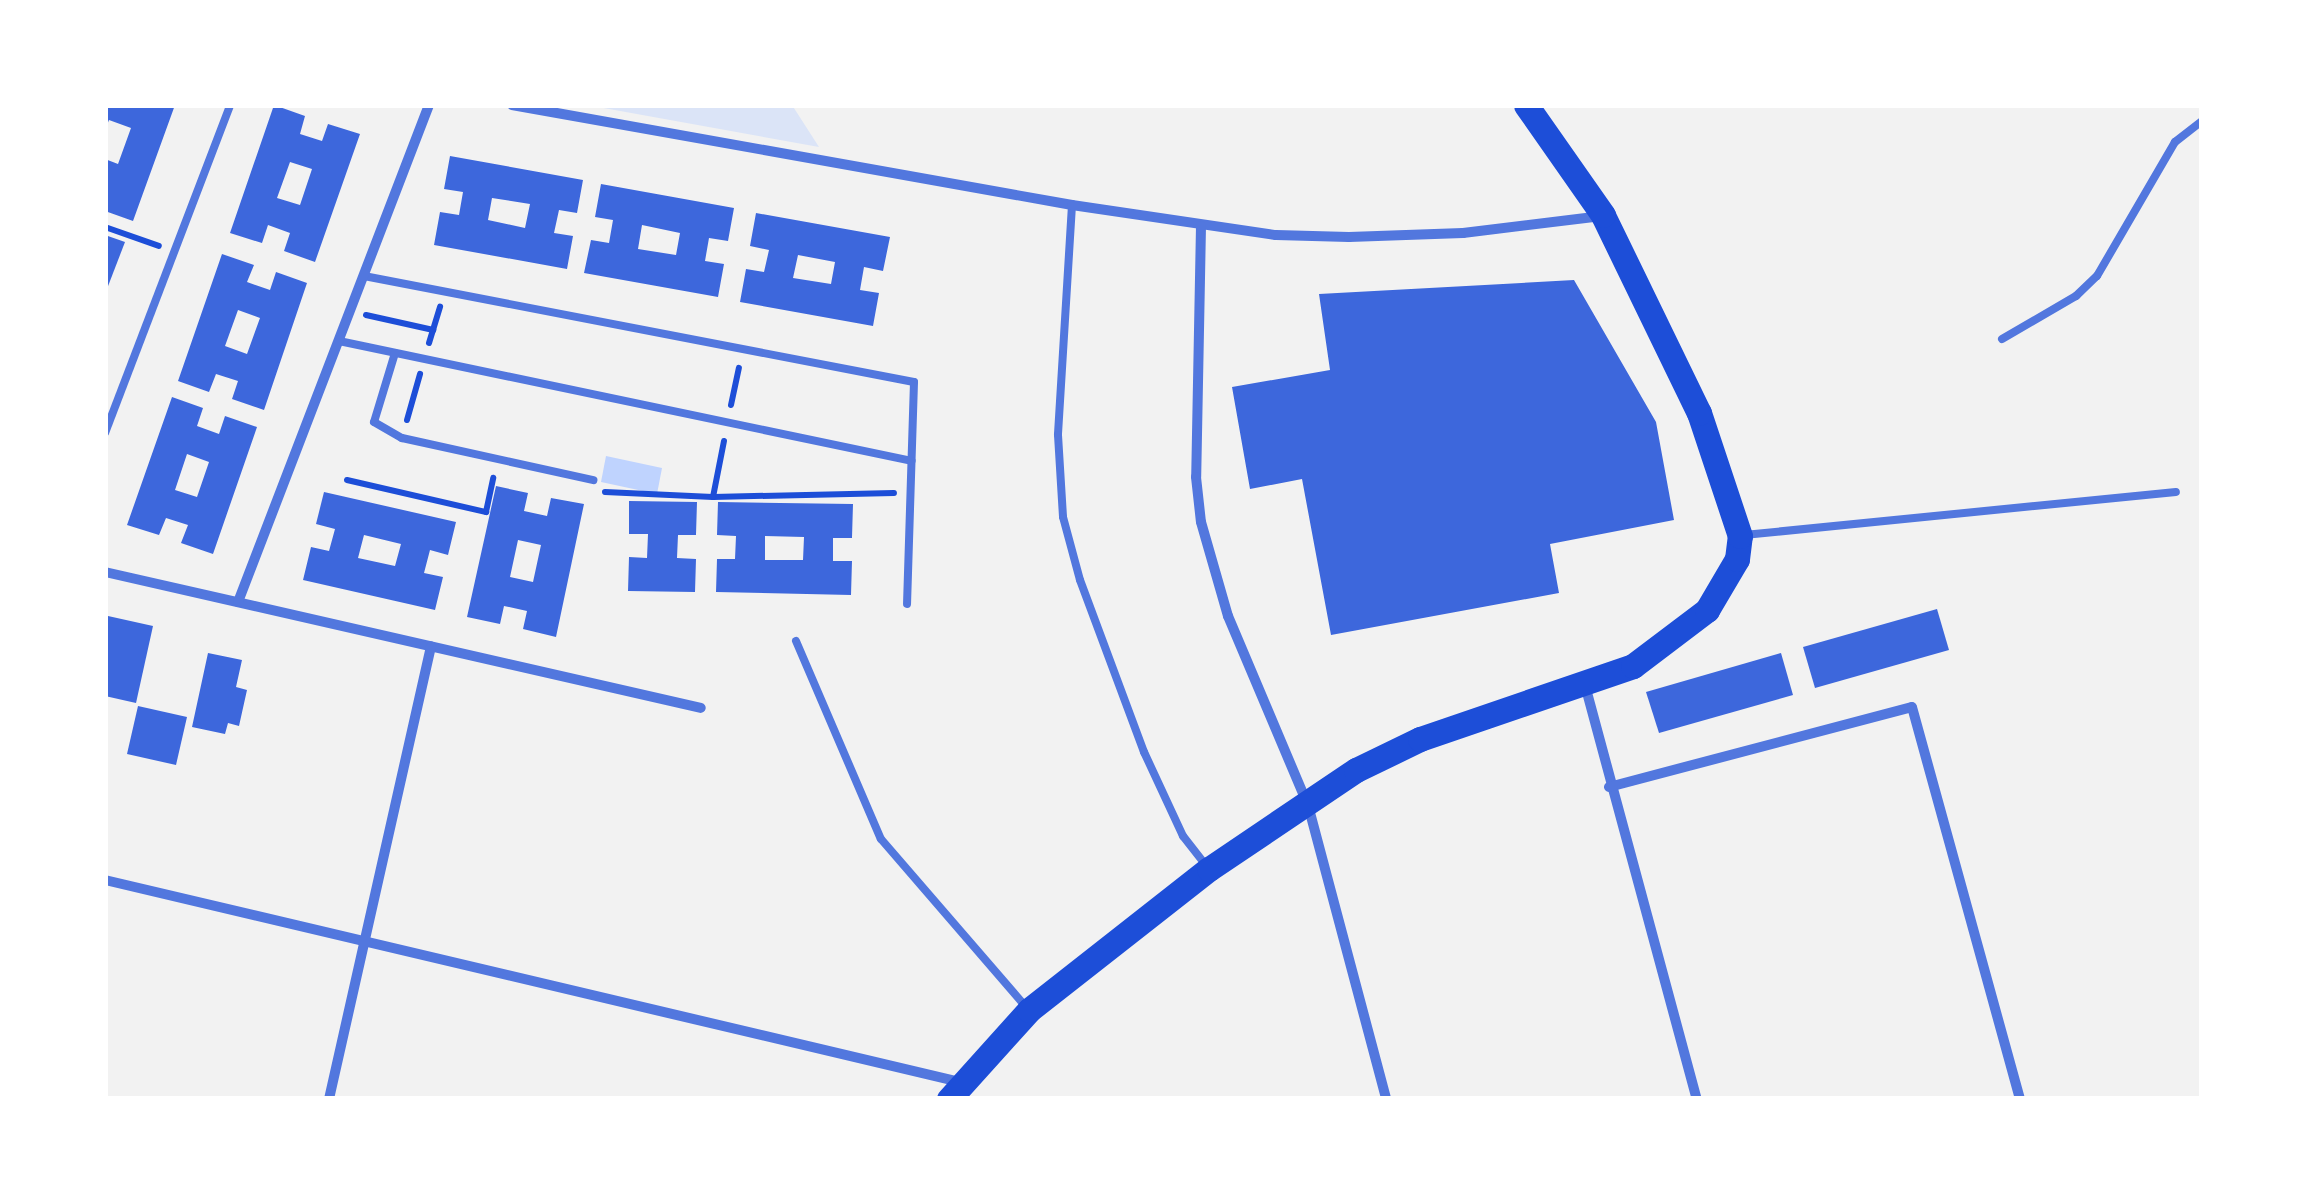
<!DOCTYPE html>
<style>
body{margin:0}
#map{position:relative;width:2307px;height:1204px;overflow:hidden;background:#f2f2f2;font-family:Figtree,sans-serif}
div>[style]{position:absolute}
.green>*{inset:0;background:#dbe4f7}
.water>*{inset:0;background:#bfd3fe}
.building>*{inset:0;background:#3d67dc}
.path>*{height:6px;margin:-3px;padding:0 3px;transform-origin:3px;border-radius:3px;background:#1d4ed8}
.service>*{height:8px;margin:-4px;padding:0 4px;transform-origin:4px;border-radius:4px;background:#5277de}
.minor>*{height:10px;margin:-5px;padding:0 5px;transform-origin:5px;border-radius:5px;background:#5277de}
.primary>*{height:25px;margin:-12.5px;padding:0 12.5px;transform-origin:12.5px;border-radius:12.5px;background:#1d4ed8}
span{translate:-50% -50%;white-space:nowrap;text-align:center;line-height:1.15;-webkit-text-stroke:9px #fff;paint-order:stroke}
.frame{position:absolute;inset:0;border:108px solid #fff;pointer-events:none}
</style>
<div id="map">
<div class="green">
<i style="clip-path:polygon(587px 105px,792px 105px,819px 147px)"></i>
</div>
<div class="water">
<i style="clip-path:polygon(606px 456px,662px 468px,657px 494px,601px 482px)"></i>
</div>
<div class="building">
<i style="clip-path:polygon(105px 105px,175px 105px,133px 221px,105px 211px,105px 159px,118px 164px,131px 128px,109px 120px,105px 130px)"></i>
<i style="clip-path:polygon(evenodd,274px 105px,305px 116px,300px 134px,322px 141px,328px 124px,360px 134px,315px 262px,284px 251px,290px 233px,268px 225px,262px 243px,230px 233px,274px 105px,290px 162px,312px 169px,300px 205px,277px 198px,290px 162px)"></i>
<i style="clip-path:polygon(evenodd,450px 156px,583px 180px,577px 213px,559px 210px,554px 233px,573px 236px,567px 269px,434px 245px,440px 212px,459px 215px,463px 192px,444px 189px,450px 156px,492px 198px,530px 204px,525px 228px,488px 220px,492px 198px)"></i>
<i style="clip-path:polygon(evenodd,601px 184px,734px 208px,728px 241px,709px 238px,705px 261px,724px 264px,718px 297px,584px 273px,591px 240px,609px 243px,613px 220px,595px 217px,601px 184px,642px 225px,680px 233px,676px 255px,638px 249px,642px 225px)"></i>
<i style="clip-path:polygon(evenodd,756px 213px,890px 237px,883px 271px,864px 267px,860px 290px,879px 293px,873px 326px,740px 302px,746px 269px,764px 272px,769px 250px,750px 246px,756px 213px,798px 255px,835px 262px,831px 284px,793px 278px,798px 255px)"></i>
<i style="clip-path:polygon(105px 235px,125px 242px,105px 294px)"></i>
<i style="clip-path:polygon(evenodd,222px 254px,254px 265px,247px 282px,270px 290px,276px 272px,307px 283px,264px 410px,232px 399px,238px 381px,216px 374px,209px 392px,178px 381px,222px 254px,238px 310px,260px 318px,247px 354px,225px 346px,238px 310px)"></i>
<i style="clip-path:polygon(1574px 280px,1656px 422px,1674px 520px,1550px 544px,1559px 593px,1331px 635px,1302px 479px,1250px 489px,1232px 387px,1330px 370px,1319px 294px)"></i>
<i style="clip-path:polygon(evenodd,172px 397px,203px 408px,197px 426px,219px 434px,225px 416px,257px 427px,213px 554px,181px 543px,188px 525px,166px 518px,159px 535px,127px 525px,172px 397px,187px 454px,209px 462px,197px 497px,175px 490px,187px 454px)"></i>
<i style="clip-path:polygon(evenodd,496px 486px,528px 493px,524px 511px,547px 516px,551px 498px,584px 504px,556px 637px,523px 629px,527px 611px,504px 606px,500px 624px,467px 617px,496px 486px,518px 540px,541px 545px,533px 582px,510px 577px,518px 540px)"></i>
<i style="clip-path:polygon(evenodd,324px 492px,456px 522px,448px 555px,430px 550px,424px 573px,443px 577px,435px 610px,303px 580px,311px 547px,329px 551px,335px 529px,316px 524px,324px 492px,364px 535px,401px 544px,395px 566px,358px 558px,364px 535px)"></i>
<i style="clip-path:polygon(629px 501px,697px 502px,696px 535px,678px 535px,677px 558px,696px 559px,695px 592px,628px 591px,629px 557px,647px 558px,648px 534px,629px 534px)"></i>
<i style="clip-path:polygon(evenodd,718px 502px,853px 504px,852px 538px,833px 538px,833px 561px,852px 561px,851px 595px,716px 592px,717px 559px,735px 559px,736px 536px,717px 535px,718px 502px,765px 536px,804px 537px,803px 560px,765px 560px,765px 536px)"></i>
<i style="clip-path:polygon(1937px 609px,1949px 650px,1815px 688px,1803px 647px)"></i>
<i style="clip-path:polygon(108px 616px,153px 626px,136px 703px,105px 696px)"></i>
<i style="clip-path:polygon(208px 653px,242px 660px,236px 687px,247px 690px,239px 726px,228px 723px,225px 734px,192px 727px)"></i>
<i style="clip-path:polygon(1781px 653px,1793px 695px,1659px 733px,1646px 692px)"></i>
<i style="clip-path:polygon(138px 706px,187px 717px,176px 765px,127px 754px)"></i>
</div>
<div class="path">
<i style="left:105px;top:227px;width:57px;rotate:19.4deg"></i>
<i style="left:366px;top:315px;width:69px;rotate:12.6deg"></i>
<i style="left:429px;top:343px;width:38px;rotate:-73deg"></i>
<i style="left:731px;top:405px;width:38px;rotate:-78deg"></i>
<i style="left:407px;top:420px;width:48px;rotate:-74.2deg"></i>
<i style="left:724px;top:441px;width:57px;rotate:101.1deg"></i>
<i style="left:713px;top:497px;width:181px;rotate:-1.3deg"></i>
<i style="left:347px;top:480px;width:143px;rotate:13deg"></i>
<i style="left:486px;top:512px;width:35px;rotate:-78deg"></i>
<i style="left:605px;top:492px;width:108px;rotate:2.7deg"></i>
</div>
<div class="service">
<i style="left:1072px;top:205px;width:230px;rotate:93.5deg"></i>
<i style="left:1058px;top:435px;width:82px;rotate:86.5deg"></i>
<i style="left:1063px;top:517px;width:65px;rotate:74.9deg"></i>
<i style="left:1080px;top:580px;width:184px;rotate:69.6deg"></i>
<i style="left:1144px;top:752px;width:93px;rotate:65.1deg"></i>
<i style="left:1183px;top:836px;width:37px;rotate:52deg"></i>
<i style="left:364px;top:276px;width:560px;rotate:10.91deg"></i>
<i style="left:914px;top:382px;width:222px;rotate:91.8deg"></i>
<i style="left:2002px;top:339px;width:86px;rotate:-30.2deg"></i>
<i style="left:2076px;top:296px;width:29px;rotate:-44deg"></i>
<i style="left:2097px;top:276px;width:155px;rotate:-59.8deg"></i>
<i style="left:2175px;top:142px;width:34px;rotate:-38deg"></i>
<i style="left:339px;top:341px;width:585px;rotate:11.83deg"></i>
<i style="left:395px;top:353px;width:72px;rotate:106.9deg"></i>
<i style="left:374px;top:422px;width:32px;rotate:30deg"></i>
<i style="left:402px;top:438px;width:196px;rotate:12.4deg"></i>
<i style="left:105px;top:433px;width:351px;rotate:-69.1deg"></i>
<i style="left:1744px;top:535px;width:434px;rotate:-5.7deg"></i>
<i style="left:796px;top:641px;width:215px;rotate:66.8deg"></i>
<i style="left:881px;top:839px;width:222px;rotate:49.2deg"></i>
</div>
<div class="minor">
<i style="left:512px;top:105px;width:569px;rotate:10.12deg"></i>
<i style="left:1072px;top:205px;width:206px;rotate:8.4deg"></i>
<i style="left:1276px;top:235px;width:73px;rotate:1.6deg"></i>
<i style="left:1349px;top:237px;width:114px;rotate:-2deg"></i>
<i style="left:1463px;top:233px;width:140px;rotate:-7deg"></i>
<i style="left:1201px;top:226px;width:251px;rotate:91.1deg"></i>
<i style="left:1196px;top:477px;width:45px;rotate:83.7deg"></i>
<i style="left:1201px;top:522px;width:98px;rotate:74deg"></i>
<i style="left:1228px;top:616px;width:205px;rotate:67.1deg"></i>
<i style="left:1308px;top:805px;width:304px;rotate:75.1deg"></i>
<i style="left:105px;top:572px;width:611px;rotate:12.85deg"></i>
<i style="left:238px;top:602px;width:532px;rotate:-68.98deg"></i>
<i style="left:1585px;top:685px;width:429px;rotate:74.9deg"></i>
<i style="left:1609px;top:787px;width:313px;rotate:-14.8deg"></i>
<i style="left:1912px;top:707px;width:407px;rotate:74.6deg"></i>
<i style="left:105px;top:880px;width:879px;rotate:13.29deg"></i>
<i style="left:329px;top:1099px;width:464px;rotate:-77.3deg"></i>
</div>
<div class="primary">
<i style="left:949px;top:1099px;width:120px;rotate:-48deg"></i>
<i style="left:1029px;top:1010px;width:229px;rotate:-38.1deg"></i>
<i style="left:1209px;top:869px;width:177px;rotate:-34deg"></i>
<i style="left:1356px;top:770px;width:71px;rotate:-25.8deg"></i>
<i style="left:1420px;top:739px;width:225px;rotate:-18.9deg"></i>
<i style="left:1633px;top:666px;width:93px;rotate:-37.1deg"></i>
<i style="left:1707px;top:610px;width:59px;rotate:-59.5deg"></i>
<i style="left:1737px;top:559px;width:23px;rotate:-83deg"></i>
<i style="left:1740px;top:536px;width:130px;rotate:-108.4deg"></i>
<i style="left:1699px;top:413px;width:220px;rotate:-115.9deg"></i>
<i style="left:1603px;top:215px;width:134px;rotate:-125deg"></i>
</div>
<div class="frame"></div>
</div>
